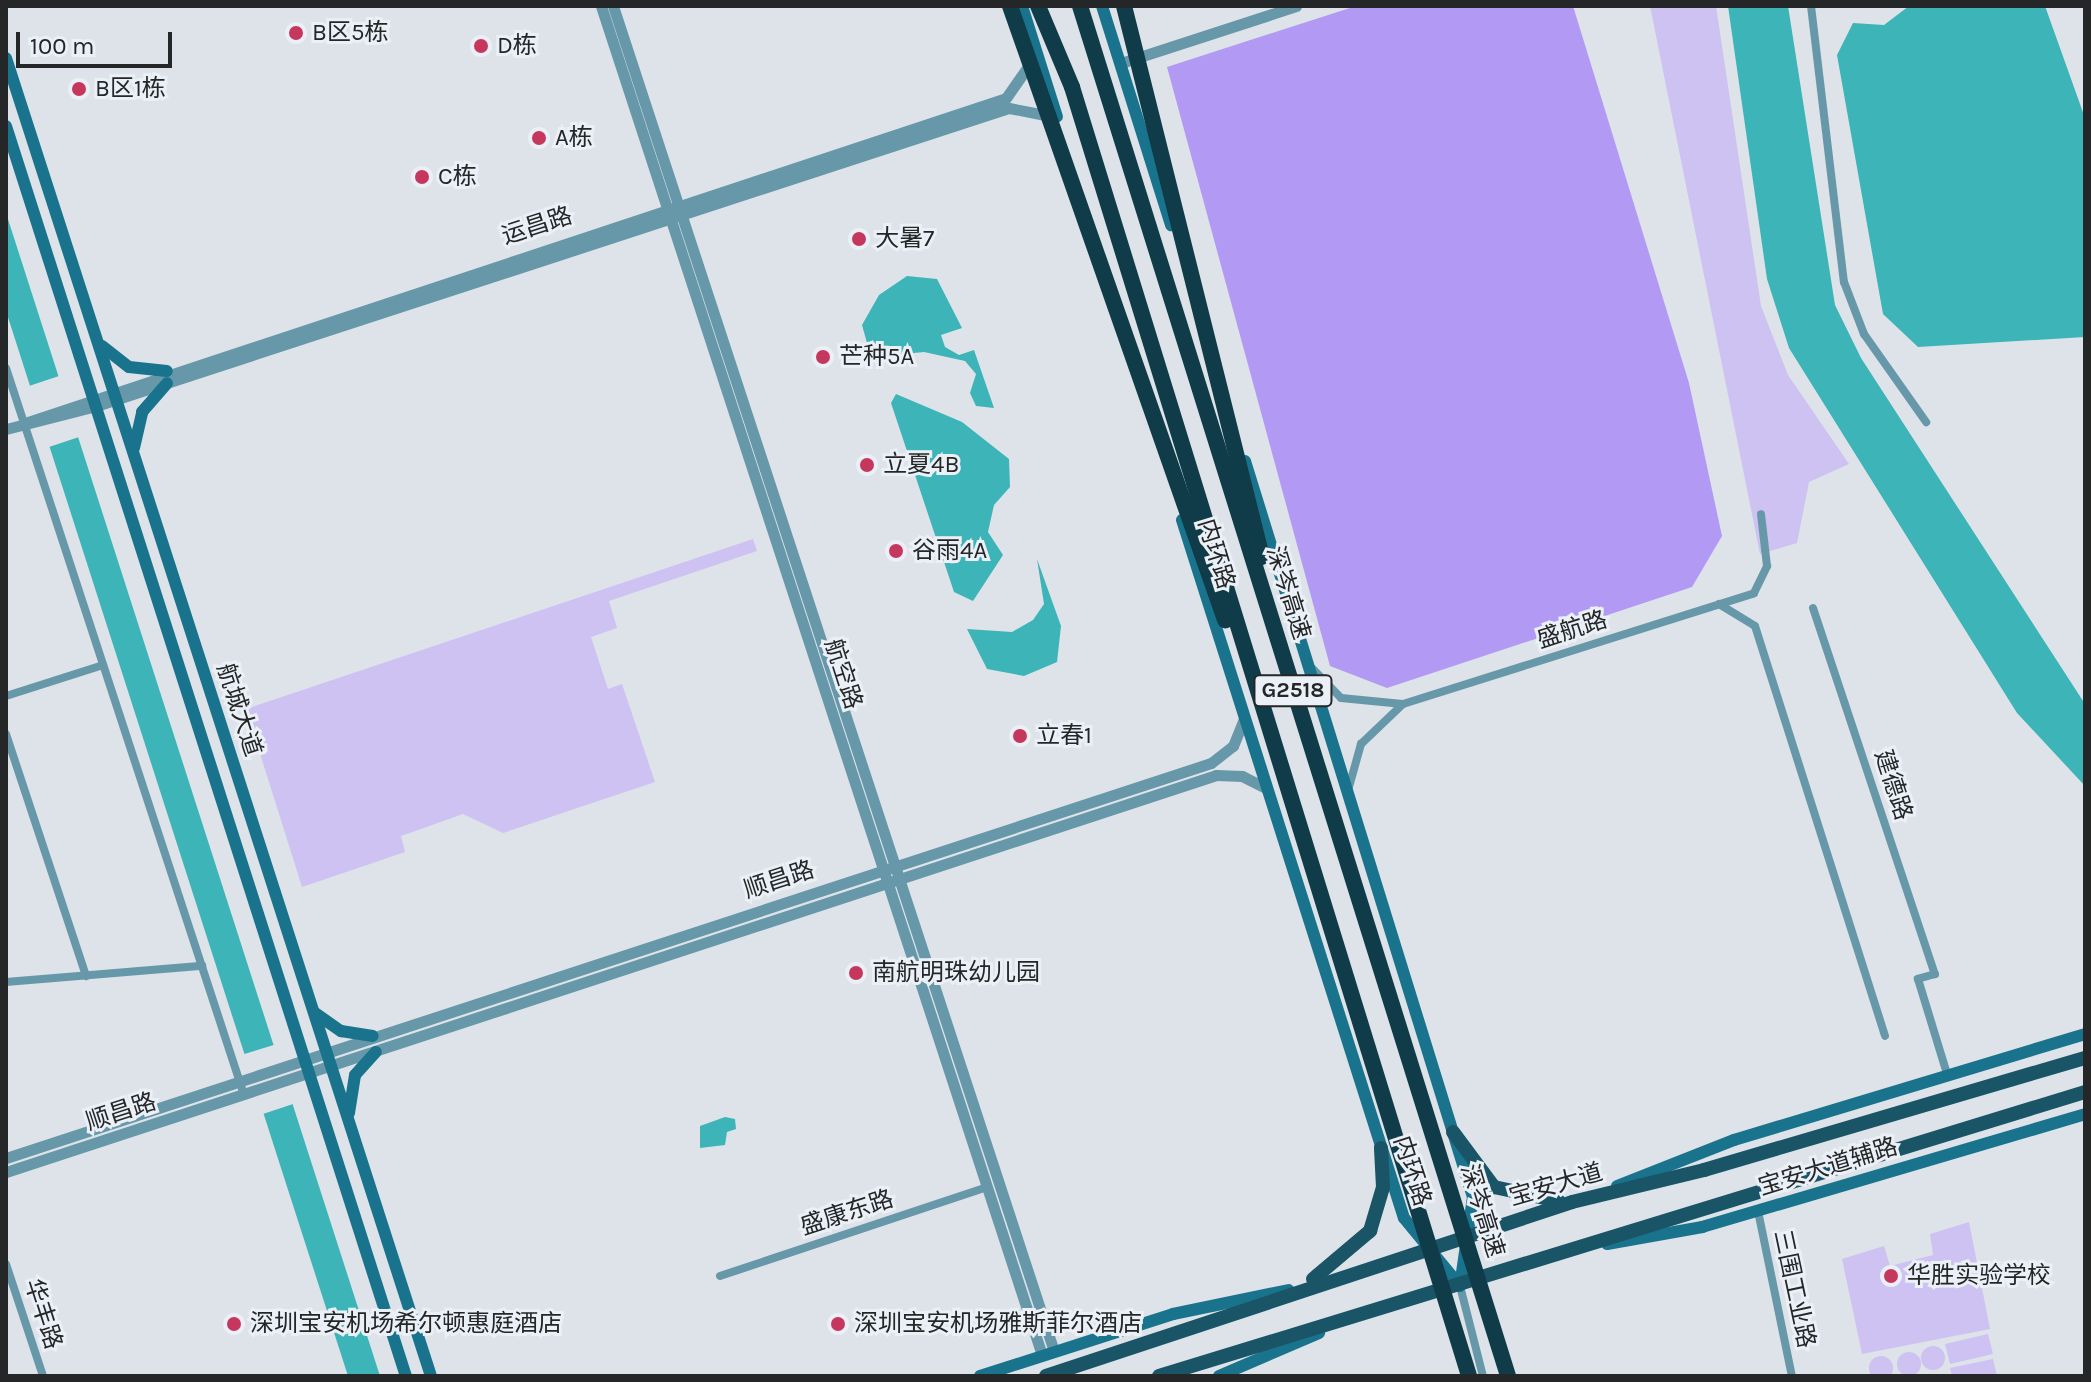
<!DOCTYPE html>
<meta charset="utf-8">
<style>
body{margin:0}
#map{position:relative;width:2091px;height:1382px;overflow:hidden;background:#dde3e8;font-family:Karla,"Noto Sans SC",sans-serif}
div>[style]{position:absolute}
.green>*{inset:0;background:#cdc2f2}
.round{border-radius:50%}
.forest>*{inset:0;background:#b29af4}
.water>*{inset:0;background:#3db4b7}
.pier>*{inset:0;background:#dde3e8}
.minor>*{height:8px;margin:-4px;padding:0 4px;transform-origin:4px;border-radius:4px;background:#6798a9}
.tertiary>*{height:11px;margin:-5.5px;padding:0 5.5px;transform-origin:5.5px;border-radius:5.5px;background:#6798a9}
.secondary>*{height:12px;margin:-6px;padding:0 6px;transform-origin:6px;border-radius:6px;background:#1a738c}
.primary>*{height:14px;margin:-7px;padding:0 7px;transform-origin:7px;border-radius:7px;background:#195566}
.motorway>*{height:16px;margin:-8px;padding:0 8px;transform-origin:8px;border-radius:8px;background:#103c49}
.motorway-bridge>*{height:16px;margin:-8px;padding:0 8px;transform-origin:8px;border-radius:8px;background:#103c49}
.dots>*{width:22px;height:22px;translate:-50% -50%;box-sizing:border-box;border:4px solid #eaf0f6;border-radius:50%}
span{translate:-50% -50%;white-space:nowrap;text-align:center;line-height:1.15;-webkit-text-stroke:6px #eaf0f6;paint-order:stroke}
.shield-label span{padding:2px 6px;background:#eaf0f6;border:2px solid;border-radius:6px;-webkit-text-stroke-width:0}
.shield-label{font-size:22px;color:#242628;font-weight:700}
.poi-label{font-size:24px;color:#242628}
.left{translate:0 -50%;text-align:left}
.street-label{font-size:24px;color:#242628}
.frame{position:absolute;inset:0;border:8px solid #242628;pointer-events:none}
.scale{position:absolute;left:16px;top:32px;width:156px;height:36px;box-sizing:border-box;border:4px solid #242628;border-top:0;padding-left:10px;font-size:24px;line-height:28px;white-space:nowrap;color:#242628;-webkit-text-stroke:6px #eaf0f6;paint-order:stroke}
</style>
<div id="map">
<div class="green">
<i style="clip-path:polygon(1650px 6px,1716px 6px,1761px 306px,1788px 375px,1849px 464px,1809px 482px,1797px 543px,1760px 554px)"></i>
<i style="clip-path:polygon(753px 539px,757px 551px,609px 601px,617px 628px,591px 637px,608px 689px,622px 684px,655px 782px,503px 833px,463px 814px,401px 836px,405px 852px,302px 887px,246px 709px)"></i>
<i style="clip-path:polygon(1969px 1222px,1990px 1329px,1862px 1354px,1842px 1259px,1884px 1246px,1890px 1266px,1933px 1255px,1930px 1234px)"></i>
<i style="clip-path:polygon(1988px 1334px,1993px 1354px,1950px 1364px,1945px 1344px)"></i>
<i class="round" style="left:1921px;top:1346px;width:24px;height:24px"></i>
<i class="round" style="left:1897px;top:1352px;width:24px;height:24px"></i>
<i class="round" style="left:1869px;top:1356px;width:24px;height:24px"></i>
<i style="clip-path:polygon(1993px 1359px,1997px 1376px,1952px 1376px,1950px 1368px)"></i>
</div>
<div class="forest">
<i style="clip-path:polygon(1356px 6px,1573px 6px,1689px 383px,1722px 536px,1692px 587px,1387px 688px,1330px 666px,1167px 67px)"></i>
</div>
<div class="water">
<i style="clip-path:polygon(1728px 6px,1788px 6px,1835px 305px,1861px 358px,2085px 704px,2085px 786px,2017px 713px,1789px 348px,1767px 279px)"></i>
<i style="clip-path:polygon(1909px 6px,2045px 6px,2085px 118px,2085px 337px,1918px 347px,1883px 314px,1837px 55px,1853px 23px,1884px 25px)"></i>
<i style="clip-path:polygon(6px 213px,380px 1376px,348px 1376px,281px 1168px,6px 311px)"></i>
<i style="clip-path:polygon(907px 276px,937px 279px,962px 328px,941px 335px,945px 347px,959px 355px,974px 350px,994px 408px,976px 406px,970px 393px,976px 374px,965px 361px,924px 352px,871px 357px,862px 325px,879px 295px)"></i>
<i style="clip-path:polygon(896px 394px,962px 422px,1009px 459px,1010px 487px,994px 505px,988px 532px,1003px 555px,973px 601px,954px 592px,891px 403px)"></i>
<i style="clip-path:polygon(1037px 559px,1061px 626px,1057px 662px,1024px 676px,987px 669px,967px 629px,1012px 632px,1033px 620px,1044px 604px)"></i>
<i style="clip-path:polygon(725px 1117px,735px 1119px,736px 1129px,727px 1132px,725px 1145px,700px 1148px,700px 1126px)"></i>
</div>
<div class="pier">
<i style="clip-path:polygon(62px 375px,82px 436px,46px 448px,26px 387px)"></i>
<i style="clip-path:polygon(277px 1044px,296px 1103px,260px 1115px,241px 1055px)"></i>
</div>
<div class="minor">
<i style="left:1811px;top:6px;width:278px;rotate:83.2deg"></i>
<i style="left:1844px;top:282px;width:56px;rotate:69deg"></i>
<i style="left:1864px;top:334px;width:108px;rotate:54.8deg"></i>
<i style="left:6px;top:368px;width:765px;rotate:71.87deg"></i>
<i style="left:1719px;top:604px;width:42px;rotate:31.4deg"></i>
<i style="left:1755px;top:626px;width:430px;rotate:72.4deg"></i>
<i style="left:1813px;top:608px;width:386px;rotate:71.6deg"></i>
<i style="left:1935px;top:974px;width:18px;rotate:164deg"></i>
<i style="left:1918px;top:979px;width:99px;rotate:73deg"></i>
<i style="left:1313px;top:669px;width:40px;rotate:46deg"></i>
<i style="left:1341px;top:698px;width:62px;rotate:5.5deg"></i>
<i style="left:1403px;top:704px;width:368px;rotate:-17.5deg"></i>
<i style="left:1754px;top:593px;width:30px;rotate:-64deg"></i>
<i style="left:1767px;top:566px;width:52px;rotate:-96.6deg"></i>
<i style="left:6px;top:696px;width:102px;rotate:-17.7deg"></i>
<i style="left:6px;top:734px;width:255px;rotate:71.7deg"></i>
<i style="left:1349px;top:787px;width:45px;rotate:-74.4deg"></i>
<i style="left:1361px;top:744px;width:57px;rotate:-43.6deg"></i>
<i style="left:6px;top:982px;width:197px;rotate:-4.7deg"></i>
<i style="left:1758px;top:1211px;width:168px;rotate:78.4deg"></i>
<i style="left:6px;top:1264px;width:118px;rotate:71.7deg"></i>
<i style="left:720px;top:1276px;width:281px;rotate:-18.4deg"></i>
<i style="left:1460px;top:1286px;width:93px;rotate:75.7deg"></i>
</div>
<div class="tertiary">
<i style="left:601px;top:6px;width:1419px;rotate:71.9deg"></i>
<i style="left:613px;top:6px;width:1415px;rotate:71.85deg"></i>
<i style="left:1121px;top:63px;width:184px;rotate:-18deg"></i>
<i style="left:25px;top:423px;width:1033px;rotate:-18.33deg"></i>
<i style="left:1006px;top:98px;width:44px;rotate:-55.2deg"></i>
<i style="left:6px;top:429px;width:93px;rotate:-14.3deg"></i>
<i style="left:96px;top:406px;width:960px;rotate:-18.08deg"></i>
<i style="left:1009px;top:108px;width:42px;rotate:11deg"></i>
<i style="left:6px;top:1158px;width:1268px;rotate:-18.15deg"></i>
<i style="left:1211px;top:763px;width:28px;rotate:-38deg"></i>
<i style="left:1233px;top:746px;width:29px;rotate:-68deg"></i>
<i style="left:6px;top:1172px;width:1273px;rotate:-18.16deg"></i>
<i style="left:1216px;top:775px;width:26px;rotate:2deg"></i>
<i style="left:1242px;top:776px;width:28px;rotate:27deg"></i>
</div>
<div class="secondary">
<i style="left:1022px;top:6px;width:116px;rotate:72.5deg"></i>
<i style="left:1102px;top:6px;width:230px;rotate:72.5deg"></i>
<i style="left:6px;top:58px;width:1385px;rotate:72.13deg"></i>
<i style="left:6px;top:126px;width:1312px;rotate:72.26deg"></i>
<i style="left:102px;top:346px;width:34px;rotate:38deg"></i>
<i style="left:129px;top:367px;width:38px;rotate:6deg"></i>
<i style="left:134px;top:448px;width:37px;rotate:-77deg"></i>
<i style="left:142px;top:412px;width:38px;rotate:-49deg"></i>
<i style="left:1245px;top:461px;width:771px;rotate:72.79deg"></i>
<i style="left:1473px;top:1197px;width:90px;rotate:98.3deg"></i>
<i style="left:1182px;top:520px;width:732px;rotate:72.36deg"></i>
<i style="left:1404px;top:1218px;width:88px;rotate:50.5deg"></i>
<i style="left:315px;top:1013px;width:32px;rotate:35deg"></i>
<i style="left:341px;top:1031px;width:32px;rotate:9deg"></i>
<i style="left:349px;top:1113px;width:38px;rotate:-81deg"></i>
<i style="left:355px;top:1075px;width:31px;rotate:-48deg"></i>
<i style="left:1617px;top:1186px;width:126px;rotate:-21.5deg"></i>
<i style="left:1734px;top:1140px;width:367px;rotate:-16.8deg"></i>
<i style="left:1607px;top:1244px;width:97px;rotate:-10.1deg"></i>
<i style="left:1702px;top:1227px;width:399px;rotate:-16.4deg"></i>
<i style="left:980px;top:1376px;width:203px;rotate:-17.8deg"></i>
<i style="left:1173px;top:1314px;width:118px;rotate:-11.7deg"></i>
<i style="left:1219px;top:1376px;width:109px;rotate:-23.3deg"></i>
</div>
<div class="primary">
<i style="left:1453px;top:1132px;width:69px;rotate:53.3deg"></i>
<i style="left:1494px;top:1187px;width:66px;rotate:12.2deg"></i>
<i style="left:1313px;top:1279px;width:75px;rotate:-40.1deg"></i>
<i style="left:1370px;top:1231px;width:46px;rotate:-73.5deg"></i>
<i style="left:1383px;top:1187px;width:39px;rotate:-93deg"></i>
<i style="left:1046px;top:1376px;width:554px;rotate:-18.3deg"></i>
<i style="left:1572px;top:1202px;width:136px;rotate:-13.6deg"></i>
<i style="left:1704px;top:1170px;width:397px;rotate:-16.4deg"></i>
<i style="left:1159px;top:1376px;width:969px;rotate:-17.05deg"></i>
</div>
<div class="motorway">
<i style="left:1038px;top:6px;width:88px;rotate:67.2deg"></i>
</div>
<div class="motorway-bridge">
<i style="left:1010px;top:6px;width:651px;rotate:70.7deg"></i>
<i style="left:1080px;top:6px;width:1435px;rotate:72.65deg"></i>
<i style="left:1124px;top:6px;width:568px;rotate:75.94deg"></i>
<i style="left:1072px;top:87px;width:1349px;rotate:72.88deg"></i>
</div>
<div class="dots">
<i style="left:296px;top:33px;background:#c6375e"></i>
<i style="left:481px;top:46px;background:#c6375e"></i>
<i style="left:79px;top:89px;background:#c6375e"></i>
<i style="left:539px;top:138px;background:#c6375e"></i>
<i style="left:422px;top:177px;background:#c6375e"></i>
<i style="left:859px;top:239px;background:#c6375e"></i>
<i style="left:823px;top:357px;background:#c6375e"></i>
<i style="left:867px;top:465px;background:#c6375e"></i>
<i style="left:896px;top:551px;background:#c6375e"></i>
<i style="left:1020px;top:736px;background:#c6375e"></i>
<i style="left:856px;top:973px;background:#c6375e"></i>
<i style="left:1891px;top:1276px;background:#c6375e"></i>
<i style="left:234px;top:1324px;background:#c6375e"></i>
<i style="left:838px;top:1324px;background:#c6375e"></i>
</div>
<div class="shield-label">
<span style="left:1293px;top:691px">G2518</span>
</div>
<div class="poi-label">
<span class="left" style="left:312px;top:33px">B区5栋</span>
<span class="left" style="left:497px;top:46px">D栋</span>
<span class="left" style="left:95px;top:89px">B区1栋</span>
<span class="left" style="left:555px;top:138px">A栋</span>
<span class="left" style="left:438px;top:177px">C栋</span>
<span class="left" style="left:875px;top:239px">大暑7</span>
<span class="left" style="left:839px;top:357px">芒种5A</span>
<span class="left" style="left:883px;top:465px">立夏4B</span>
<span class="left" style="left:912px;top:551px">谷雨4A</span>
<span class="left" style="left:1036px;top:736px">立春1</span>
<span class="left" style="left:872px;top:973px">南航明珠幼儿园</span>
<span class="left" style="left:1907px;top:1276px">华胜实验学校</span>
<span class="left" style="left:250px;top:1324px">深圳宝安机场希尔顿惠庭酒店</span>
<span class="left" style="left:854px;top:1324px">深圳宝安机场雅斯菲尔酒店</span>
</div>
<div class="street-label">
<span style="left:537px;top:226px;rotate:-18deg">运昌路</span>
<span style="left:1216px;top:554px;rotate:73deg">内环路</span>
<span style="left:1288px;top:593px;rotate:73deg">深岑高速</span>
<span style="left:1572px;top:630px;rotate:-18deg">盛航路</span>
<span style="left:843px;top:674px;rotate:72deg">航空路</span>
<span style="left:239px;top:710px;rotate:72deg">航城大道</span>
<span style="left:1893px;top:785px;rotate:72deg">建德路</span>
<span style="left:779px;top:880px;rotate:-18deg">顺昌路</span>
<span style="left:121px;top:1112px;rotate:-18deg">顺昌路</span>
<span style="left:1828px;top:1167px;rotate:-17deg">宝安大道辅路</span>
<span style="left:1412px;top:1171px;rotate:72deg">内环路</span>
<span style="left:1556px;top:1185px;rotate:-16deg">宝安大道</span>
<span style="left:1482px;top:1211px;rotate:73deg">深岑高速</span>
<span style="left:847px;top:1213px;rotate:-18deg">盛康东路</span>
<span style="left:1794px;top:1289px;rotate:78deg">三围工业路</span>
<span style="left:43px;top:1314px;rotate:72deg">华丰路</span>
</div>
<div class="frame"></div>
<div class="scale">100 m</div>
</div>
